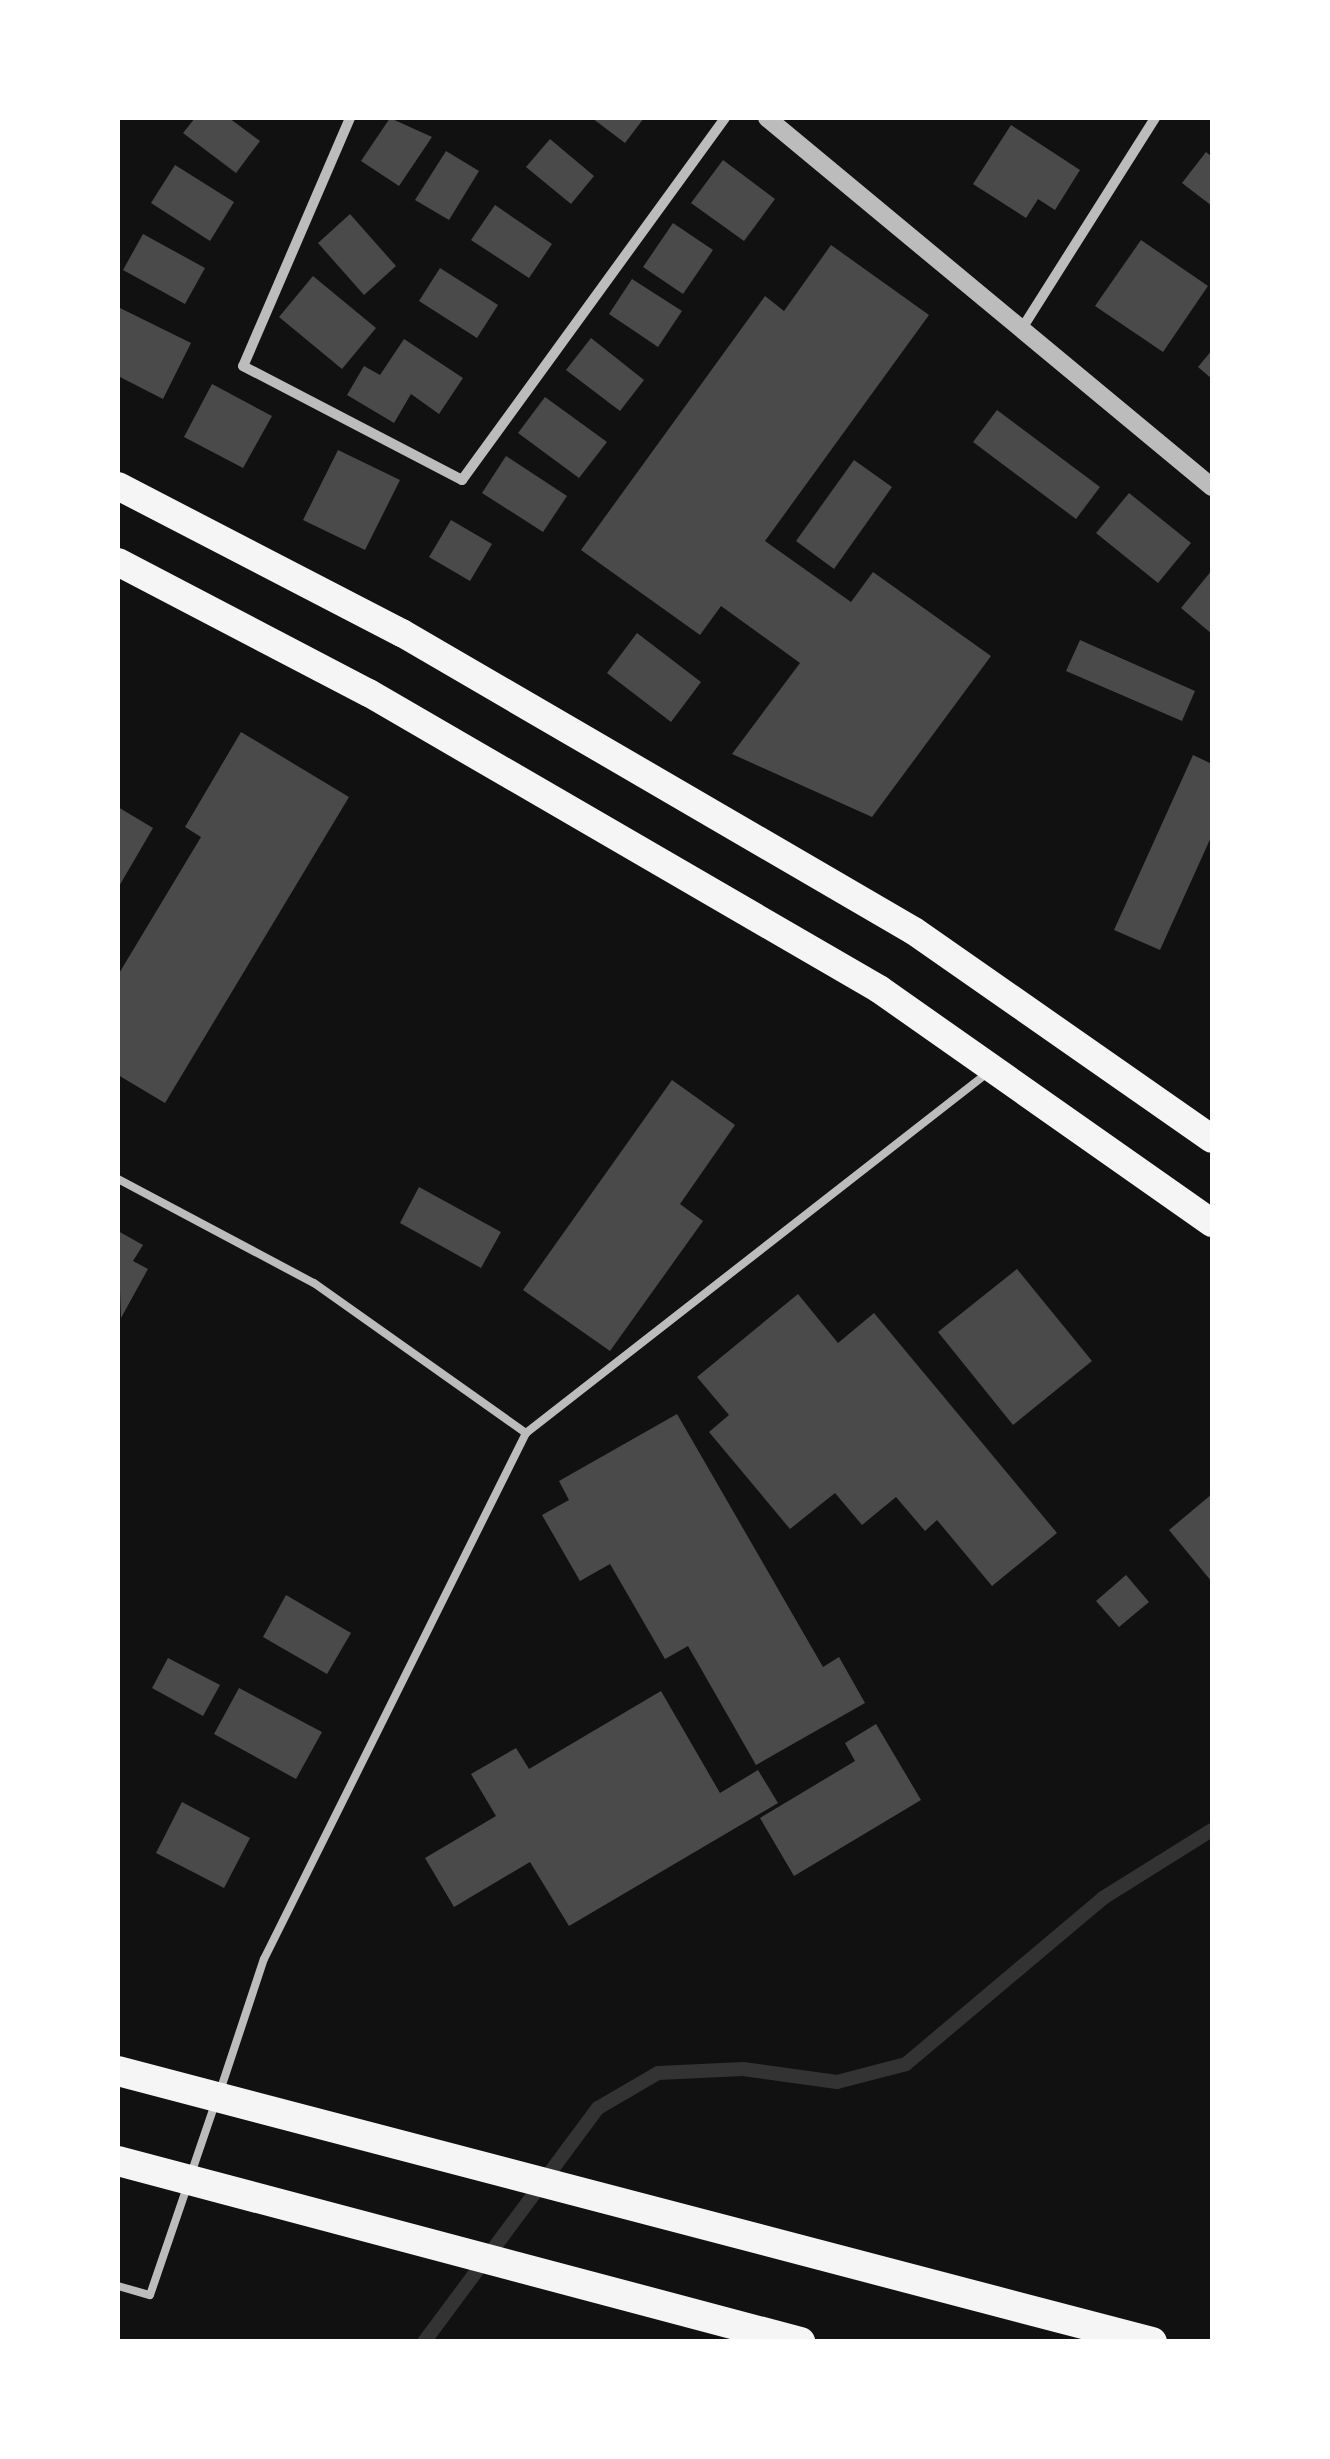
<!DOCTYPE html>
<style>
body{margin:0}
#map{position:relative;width:1330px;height:2459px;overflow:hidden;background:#111;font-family:"Source Serif 4",serif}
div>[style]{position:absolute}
.stream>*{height:14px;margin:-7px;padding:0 7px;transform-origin:7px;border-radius:7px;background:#333}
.building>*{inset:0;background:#4a4a4a}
.service>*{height:8px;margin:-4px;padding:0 4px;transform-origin:4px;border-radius:4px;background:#bcbcbc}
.minor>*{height:10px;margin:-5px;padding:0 5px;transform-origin:5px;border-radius:5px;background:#bcbcbc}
.tertiary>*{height:18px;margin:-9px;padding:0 9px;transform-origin:9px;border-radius:9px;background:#bcbcbc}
.trunk>*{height:28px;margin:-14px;padding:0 14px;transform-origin:14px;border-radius:14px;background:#f5f5f5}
.motorway>*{height:30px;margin:-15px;padding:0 15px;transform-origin:15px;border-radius:15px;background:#f5f5f5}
span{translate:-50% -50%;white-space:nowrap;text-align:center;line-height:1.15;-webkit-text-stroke:10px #fff;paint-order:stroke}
.frame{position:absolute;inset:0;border:120px solid #fff;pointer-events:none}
</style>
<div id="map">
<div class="stream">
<i style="left:424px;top:2342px;width:292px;rotate:-53.4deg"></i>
<i style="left:598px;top:2108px;width:69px;rotate:-30.3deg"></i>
<i style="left:658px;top:2073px;width:85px;rotate:-2.7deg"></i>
<i style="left:743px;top:2069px;width:95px;rotate:7.9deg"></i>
<i style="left:837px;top:2082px;width:71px;rotate:-14.6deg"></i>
<i style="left:906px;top:2064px;width:258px;rotate:-40.1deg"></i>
<i style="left:1103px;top:1898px;width:128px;rotate:-32deg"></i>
</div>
<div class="building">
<i style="clip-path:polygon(195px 118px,229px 118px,260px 141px,236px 173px,183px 133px)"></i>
<i style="clip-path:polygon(390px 118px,432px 137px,399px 186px,361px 161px)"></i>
<i style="clip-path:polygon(592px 118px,644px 118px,625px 143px)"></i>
<i style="clip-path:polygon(1011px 125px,1080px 170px,1055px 210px,1038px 199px,1026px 218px,973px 184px)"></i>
<i style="clip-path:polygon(550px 139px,594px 176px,571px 204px,526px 167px)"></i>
<i style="clip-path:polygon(446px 151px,479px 171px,449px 220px,415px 200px)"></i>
<i style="clip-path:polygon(1206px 152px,1212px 157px,1212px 206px,1182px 183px)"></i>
<i style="clip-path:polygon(723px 160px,775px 199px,744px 241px,691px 203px)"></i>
<i style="clip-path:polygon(175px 165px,234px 202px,210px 241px,151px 203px)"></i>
<i style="clip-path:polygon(495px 205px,552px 244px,529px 278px,471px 240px)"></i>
<i style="clip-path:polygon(350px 214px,396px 266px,364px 295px,318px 243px)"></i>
<i style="clip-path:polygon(673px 223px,713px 250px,683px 294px,643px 267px)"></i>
<i style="clip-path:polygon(143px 234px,205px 268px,185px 304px,123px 270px)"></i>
<i style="clip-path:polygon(1141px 240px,1208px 286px,1163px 352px,1095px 306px)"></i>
<i style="clip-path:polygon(831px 245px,929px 315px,765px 541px,851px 602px,873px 572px,991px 656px,872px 817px,732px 754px,800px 663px,721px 606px,700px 635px,581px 550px,765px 296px,784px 311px)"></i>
<i style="clip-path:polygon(440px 268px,498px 305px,477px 338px,419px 301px)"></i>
<i style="clip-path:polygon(313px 276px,376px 328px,342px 369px,279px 317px)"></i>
<i style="clip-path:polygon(632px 279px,682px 311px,658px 347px,609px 314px)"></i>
<i style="clip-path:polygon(118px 307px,191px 343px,163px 399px,118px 376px)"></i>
<i style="clip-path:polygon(591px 338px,644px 380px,620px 411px,566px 370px)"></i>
<i style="clip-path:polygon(404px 339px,463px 378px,439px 414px,411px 394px,394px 423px,347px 395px,364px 366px,380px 375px)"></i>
<i style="clip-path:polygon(1212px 350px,1212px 379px,1198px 367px)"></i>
<i style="clip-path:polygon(212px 384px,272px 416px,243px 468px,184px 437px)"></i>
<i style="clip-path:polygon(545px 397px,607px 442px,579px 478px,518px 433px)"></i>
<i style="clip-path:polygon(997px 410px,1100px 487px,1076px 519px,973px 442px)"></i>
<i style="clip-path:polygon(338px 450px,400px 480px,365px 550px,303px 520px)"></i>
<i style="clip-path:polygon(506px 456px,567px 496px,543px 532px,482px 493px)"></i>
<i style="clip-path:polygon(854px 460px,892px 487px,834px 569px,796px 541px)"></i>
<i style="clip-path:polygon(1129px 493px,1191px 543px,1158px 583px,1096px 533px)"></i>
<i style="clip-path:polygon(451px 520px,492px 544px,470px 581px,429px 557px)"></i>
<i style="clip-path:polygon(1212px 570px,1212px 634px,1181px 608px)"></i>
<i style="clip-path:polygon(637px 633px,701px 682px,671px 722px,607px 673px)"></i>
<i style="clip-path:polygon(1080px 640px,1195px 691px,1182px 721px,1066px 671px)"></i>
<i style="clip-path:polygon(241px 732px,349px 797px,165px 1103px,118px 1075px,118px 975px,201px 837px,185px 827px)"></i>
<i style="clip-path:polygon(1193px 755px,1212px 764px,1212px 835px,1160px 950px,1114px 930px)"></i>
<i style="clip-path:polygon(118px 807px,153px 828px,118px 888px)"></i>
<i style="clip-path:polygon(672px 1080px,735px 1125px,680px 1204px,703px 1221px,610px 1351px,523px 1290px)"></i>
<i style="clip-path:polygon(419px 1187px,501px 1232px,481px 1268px,400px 1223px)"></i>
<i style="clip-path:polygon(118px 1231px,143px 1245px,133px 1261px,148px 1269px,121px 1318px)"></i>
<i style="clip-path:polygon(1017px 1269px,1092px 1361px,1013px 1425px,938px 1332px)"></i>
<i style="clip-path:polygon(798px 1294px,838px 1343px,874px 1313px,1057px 1533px,992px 1586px,937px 1520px,925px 1531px,896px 1497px,862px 1525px,835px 1493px,790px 1529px,709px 1432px,729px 1415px,697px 1377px)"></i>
<i style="clip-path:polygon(677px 1414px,823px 1667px,839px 1657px,865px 1703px,756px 1765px,688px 1646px,665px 1659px,610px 1564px,580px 1581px,542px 1515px,569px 1500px,559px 1481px)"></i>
<i style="clip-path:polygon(1212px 1494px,1212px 1582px,1169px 1530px)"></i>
<i style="clip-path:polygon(1126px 1575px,1149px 1602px,1119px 1627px,1096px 1601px)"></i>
<i style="clip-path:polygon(286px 1595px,351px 1633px,327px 1674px,263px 1637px)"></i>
<i style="clip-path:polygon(168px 1658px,220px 1685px,203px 1716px,152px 1688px)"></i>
<i style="clip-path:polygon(239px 1688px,322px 1732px,296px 1779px,214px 1734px)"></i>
<i style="clip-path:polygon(661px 1691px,720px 1793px,758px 1770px,778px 1803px,569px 1926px,530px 1862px,454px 1907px,425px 1858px,496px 1816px,471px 1774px,516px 1748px,529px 1769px)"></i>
<i style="clip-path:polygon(876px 1724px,921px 1800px,794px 1876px,760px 1818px,855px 1761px,845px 1743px)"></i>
<i style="clip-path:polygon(182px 1802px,250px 1838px,224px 1888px,156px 1853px)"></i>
</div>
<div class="service">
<i style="left:118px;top:1179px;width:222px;rotate:28deg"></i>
<i style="left:314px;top:1283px;width:260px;rotate:35.3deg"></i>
<i style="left:526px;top:1433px;width:589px;rotate:-37.96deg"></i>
<i style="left:220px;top:2091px;width:139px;rotate:-71.6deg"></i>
<i style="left:264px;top:1959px;width:588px;rotate:-63.52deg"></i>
<i style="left:192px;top:2171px;width:71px;rotate:-71.1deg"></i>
<i style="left:118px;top:2286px;width:33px;rotate:16deg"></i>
<i style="left:150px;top:2295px;width:117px;rotate:-71.1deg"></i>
</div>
<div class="minor">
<i style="left:350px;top:118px;width:270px;rotate:113.3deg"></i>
<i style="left:243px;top:366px;width:247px;rotate:27.5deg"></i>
<i style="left:462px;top:480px;width:447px;rotate:-54deg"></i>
<i style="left:1021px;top:330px;width:251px;rotate:-57.7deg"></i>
</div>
<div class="tertiary">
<i style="left:767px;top:118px;width:578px;rotate:39.67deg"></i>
</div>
<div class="trunk">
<i style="left:118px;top:486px;width:320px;rotate:27.4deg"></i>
<i style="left:402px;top:633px;width:592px;rotate:30.2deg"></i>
<i style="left:914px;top:931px;width:363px;rotate:34.9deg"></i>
<i style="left:118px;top:562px;width:283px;rotate:27.6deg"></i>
<i style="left:369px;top:693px;width:590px;rotate:30.13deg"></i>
<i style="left:879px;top:989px;width:407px;rotate:35.1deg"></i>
</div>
<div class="motorway">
<i style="left:118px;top:2071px;width:1069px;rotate:14.69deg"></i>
<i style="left:118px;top:2161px;width:706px;rotate:14.86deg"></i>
</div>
<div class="frame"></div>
</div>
